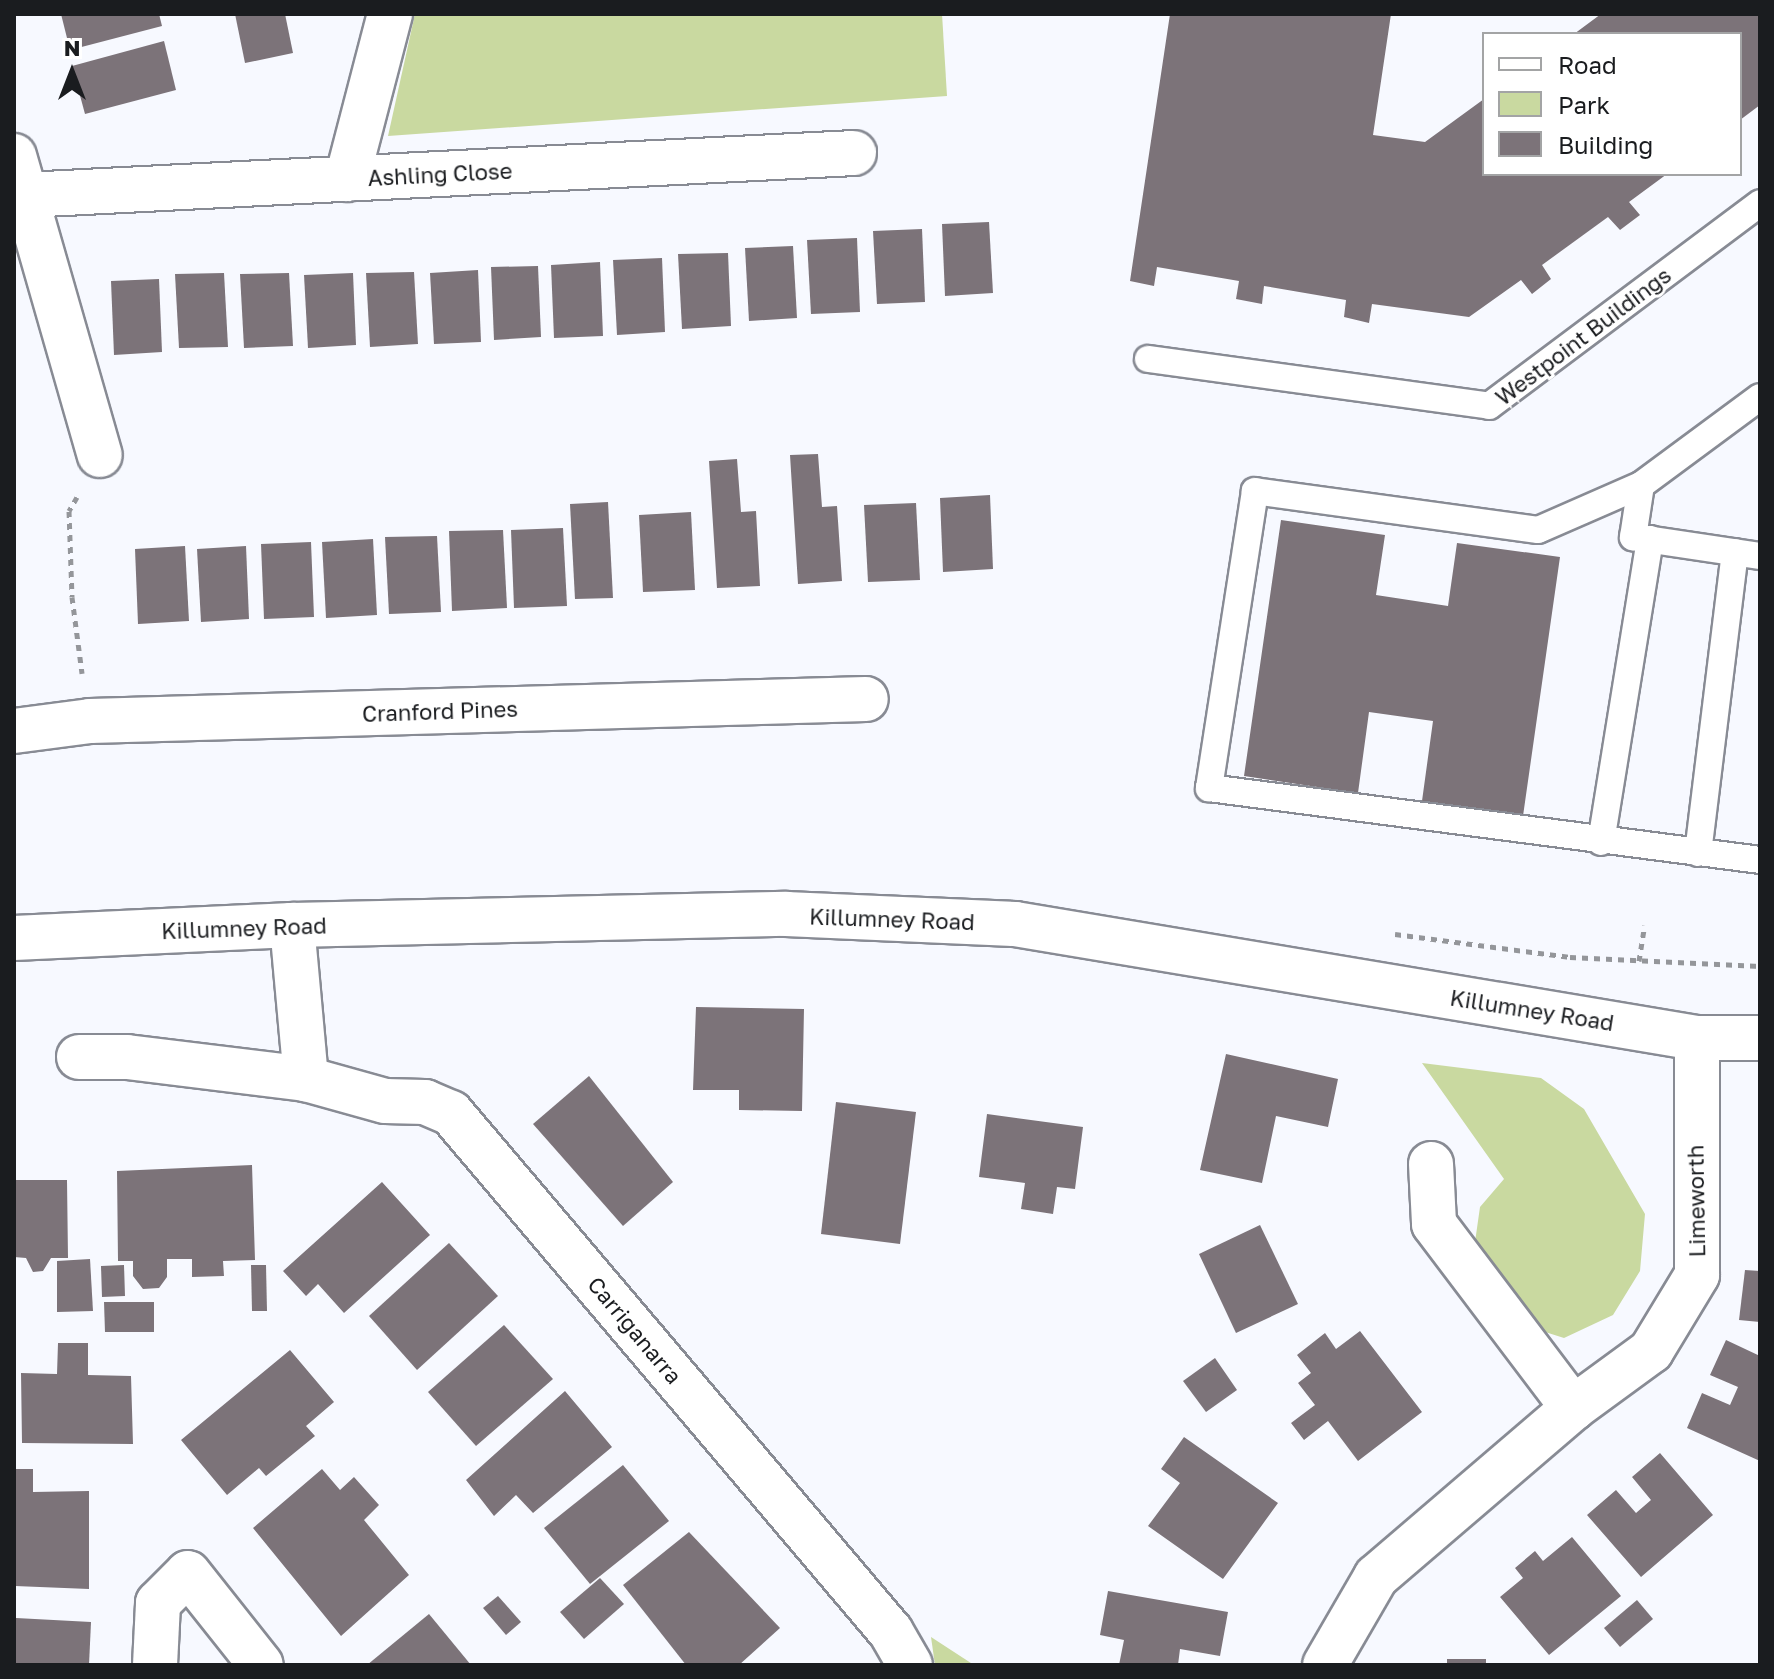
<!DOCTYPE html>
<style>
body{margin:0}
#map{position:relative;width:1774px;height:1679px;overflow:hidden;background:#f7f9ff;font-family:"Golos Text",sans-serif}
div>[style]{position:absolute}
.green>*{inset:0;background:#c9d9a0}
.building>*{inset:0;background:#7c7379}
.path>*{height:5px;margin-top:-2.5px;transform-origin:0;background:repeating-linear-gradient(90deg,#94969a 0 6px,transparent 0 12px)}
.roads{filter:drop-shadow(2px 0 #888b94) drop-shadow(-2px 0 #888b94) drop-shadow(0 2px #888b94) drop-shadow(0 -2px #888b94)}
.service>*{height:26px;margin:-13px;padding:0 13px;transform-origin:13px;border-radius:13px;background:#fff}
.minor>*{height:44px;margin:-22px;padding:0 22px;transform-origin:22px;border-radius:22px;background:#fff}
.tertiary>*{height:44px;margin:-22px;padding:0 22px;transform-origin:22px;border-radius:22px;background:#fff}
span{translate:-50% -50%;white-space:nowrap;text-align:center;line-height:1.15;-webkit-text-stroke:6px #fff;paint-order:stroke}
.street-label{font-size:22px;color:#1a1c1f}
.frame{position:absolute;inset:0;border:16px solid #1a1c1f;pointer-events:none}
.legend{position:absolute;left:1482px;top:32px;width:260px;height:144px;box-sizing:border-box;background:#fff;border:2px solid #a3a4a5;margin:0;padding:10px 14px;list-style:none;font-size:24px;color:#1a1c1f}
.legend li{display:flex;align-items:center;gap:16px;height:40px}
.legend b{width:40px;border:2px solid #a3a4a5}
.north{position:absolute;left:32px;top:32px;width:80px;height:80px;-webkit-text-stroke:6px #fff;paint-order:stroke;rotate:0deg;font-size:22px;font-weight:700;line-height:32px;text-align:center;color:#1a1c1f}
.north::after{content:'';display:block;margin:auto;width:28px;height:36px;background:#1a1c1f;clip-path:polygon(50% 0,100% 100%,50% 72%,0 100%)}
</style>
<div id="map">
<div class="green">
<i style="clip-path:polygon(415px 14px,942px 14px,947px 96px,388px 136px)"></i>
<i style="clip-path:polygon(1422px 1063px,1541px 1078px,1584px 1109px,1645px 1214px,1640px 1271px,1613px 1315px,1564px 1338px,1542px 1331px,1475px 1242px,1480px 1207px,1504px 1179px)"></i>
<i style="clip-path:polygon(931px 1637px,974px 1665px,935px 1665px)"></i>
</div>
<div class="building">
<i style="clip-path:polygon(61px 14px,159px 14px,162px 26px,70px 50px)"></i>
<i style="clip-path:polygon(235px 14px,285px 14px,293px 53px,245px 63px)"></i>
<i style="clip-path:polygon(1170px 14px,1391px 14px,1373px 135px,1425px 142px,1484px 99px,1484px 174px,1667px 174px,1629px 202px,1640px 215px,1620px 230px,1608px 217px,1542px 265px,1551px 279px,1532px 294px,1521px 280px,1469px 317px,1372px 304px,1369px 323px,1344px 317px,1346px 300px,1264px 286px,1262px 304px,1236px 299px,1239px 281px,1157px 267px,1154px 286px,1130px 281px)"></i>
<i style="clip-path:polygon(1601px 14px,1760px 14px,1760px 105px,1740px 120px,1740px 34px,1574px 34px)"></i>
<i style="clip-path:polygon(164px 41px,176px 90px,85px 114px,72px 66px)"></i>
<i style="clip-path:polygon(989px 222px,993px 293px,945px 296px,942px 224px)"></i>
<i style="clip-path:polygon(922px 229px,925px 302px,877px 304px,873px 231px)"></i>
<i style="clip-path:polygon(857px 238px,860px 312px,811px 314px,807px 240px)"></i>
<i style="clip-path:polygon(793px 246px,797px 318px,749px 321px,745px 248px)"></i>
<i style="clip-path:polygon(728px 253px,731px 326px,682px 329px,678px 254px)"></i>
<i style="clip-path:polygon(662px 258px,665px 332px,617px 335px,613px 260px)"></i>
<i style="clip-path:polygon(600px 262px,603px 336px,554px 338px,551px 265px)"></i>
<i style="clip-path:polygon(538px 266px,541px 337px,494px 340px,491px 267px)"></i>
<i style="clip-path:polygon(478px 270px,481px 342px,434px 344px,430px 273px)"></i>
<i style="clip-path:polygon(414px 272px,418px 344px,370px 347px,366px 273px)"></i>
<i style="clip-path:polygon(224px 273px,228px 347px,179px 348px,175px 274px)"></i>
<i style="clip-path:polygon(289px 273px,293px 346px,244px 348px,240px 274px)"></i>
<i style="clip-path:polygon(353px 273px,356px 345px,308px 348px,304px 275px)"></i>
<i style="clip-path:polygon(159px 279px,162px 352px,114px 355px,111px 281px)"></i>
<i style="clip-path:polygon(818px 454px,822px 507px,837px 506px,842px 581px,798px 584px,790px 455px)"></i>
<i style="clip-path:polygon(737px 459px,741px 512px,756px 511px,760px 586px,717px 588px,709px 461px)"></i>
<i style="clip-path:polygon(990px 495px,993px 569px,943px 572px,940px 498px)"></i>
<i style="clip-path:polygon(608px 502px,613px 598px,575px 599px,570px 504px)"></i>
<i style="clip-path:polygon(916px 503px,920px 580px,868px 582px,864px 505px)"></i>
<i style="clip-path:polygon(691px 512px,695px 590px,643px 592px,639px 515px)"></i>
<i style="clip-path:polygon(1281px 520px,1385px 535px,1376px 595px,1448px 606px,1457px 543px,1560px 557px,1523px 816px,1422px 801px,1433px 721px,1369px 712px,1358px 793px,1244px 776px)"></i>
<i style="clip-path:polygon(563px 528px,567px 606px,514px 608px,511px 530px)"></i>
<i style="clip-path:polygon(503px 530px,507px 608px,452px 611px,449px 531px)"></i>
<i style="clip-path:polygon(437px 536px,441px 612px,389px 614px,385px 537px)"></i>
<i style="clip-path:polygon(373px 539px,377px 615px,326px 618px,322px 542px)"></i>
<i style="clip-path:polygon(311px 542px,314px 617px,264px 619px,261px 544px)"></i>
<i style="clip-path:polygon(185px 546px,189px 621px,138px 624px,135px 549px)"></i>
<i style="clip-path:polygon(246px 546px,249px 619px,201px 622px,197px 549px)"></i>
<i style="clip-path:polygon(696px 1007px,804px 1009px,802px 1111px,739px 1110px,739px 1090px,693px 1090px)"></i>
<i style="clip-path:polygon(1226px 1054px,1338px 1079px,1328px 1127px,1276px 1116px,1262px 1183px,1200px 1170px)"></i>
<i style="clip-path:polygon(589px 1076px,673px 1182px,623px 1226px,533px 1124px)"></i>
<i style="clip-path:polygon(836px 1102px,916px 1112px,900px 1244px,821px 1234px)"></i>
<i style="clip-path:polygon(987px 1114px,1083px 1127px,1075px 1189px,1057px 1187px,1053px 1214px,1021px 1209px,1025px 1183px,979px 1177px)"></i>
<i style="clip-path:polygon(252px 1165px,255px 1260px,223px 1261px,224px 1276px,192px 1277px,192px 1259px,167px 1259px,167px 1277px,159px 1288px,143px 1289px,133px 1276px,133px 1261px,118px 1261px,117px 1171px)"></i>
<i style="clip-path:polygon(14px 1180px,67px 1180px,68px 1258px,51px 1258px,43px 1271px,33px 1272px,26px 1258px,14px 1257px)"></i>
<i style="clip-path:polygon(382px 1182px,430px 1235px,344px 1313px,318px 1284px,306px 1296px,283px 1271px)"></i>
<i style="clip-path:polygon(1260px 1225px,1298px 1304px,1236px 1333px,1199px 1254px)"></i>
<i style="clip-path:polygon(449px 1243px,498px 1296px,417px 1370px,369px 1316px)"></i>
<i style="clip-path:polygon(90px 1259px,93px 1311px,57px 1312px,57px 1261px)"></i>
<i style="clip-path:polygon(124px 1265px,125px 1296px,102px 1297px,101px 1266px)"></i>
<i style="clip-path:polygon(251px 1265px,266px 1265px,267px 1311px,252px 1311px)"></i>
<i style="clip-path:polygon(1745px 1270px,1760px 1271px,1760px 1322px,1739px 1320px)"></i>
<i style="clip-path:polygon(104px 1302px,154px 1302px,154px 1332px,105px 1332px)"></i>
<i style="clip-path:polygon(504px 1325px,553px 1379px,476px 1446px,428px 1392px)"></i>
<i style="clip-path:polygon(1360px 1331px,1422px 1412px,1358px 1461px,1328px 1421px,1304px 1440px,1291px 1423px,1315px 1405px,1298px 1383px,1311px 1373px,1297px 1355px,1325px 1333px,1336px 1349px)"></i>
<i style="clip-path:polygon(1726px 1340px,1760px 1356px,1760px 1461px,1687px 1428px,1702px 1393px,1730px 1405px,1738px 1387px,1710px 1375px)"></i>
<i style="clip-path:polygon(58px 1343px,88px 1343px,88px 1375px,131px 1376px,133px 1444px,22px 1443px,21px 1373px,57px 1374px)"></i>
<i style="clip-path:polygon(290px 1350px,334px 1402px,306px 1426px,315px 1436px,266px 1476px,259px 1468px,227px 1495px,181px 1440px)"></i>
<i style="clip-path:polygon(1215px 1358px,1237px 1390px,1206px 1412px,1183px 1381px)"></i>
<i style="clip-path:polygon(565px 1391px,612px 1447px,533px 1513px,516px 1495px,494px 1516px,466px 1480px)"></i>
<i style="clip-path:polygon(1184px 1437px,1278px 1503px,1223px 1579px,1148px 1526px,1180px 1483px,1161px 1469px)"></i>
<i style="clip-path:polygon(1660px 1453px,1713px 1515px,1641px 1577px,1587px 1515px,1616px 1490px,1636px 1513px,1651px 1500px,1632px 1477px)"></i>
<i style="clip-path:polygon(623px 1465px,669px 1521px,590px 1584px,544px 1528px)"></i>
<i style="clip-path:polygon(14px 1469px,33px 1469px,33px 1492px,89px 1491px,89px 1589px,15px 1586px)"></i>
<i style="clip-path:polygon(322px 1469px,340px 1490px,354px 1477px,379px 1505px,364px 1520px,409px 1575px,341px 1636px,253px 1528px)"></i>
<i style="clip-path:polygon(689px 1532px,780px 1628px,739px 1665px,686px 1665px,623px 1585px)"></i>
<i style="clip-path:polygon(1572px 1537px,1621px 1596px,1549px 1655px,1500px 1597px,1523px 1578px,1515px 1568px,1535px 1551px,1543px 1561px)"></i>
<i style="clip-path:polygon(600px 1578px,624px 1604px,584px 1639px,560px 1612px)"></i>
<i style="clip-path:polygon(1108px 1591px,1228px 1612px,1220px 1656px,1180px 1649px,1178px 1665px,1119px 1665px,1124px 1640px,1100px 1635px)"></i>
<i style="clip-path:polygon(498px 1596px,521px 1622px,506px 1635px,483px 1608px)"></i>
<i style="clip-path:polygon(1637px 1600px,1653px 1619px,1620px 1647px,1604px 1628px)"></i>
<i style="clip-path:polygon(429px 1614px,471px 1665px,367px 1665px)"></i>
<i style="clip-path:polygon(16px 1618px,91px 1622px,89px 1665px,14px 1665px)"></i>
<i style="clip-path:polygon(1447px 1659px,1486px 1659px,1486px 1665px,1447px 1665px)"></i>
</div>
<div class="path">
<i style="left:77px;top:497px;width:16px;rotate:120deg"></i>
<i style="left:69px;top:511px;width:86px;rotate:88deg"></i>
<i style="left:72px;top:597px;width:77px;rotate:82.5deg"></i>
<i style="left:1395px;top:934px;width:177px;rotate:7.5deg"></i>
<i style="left:1570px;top:957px;width:190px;rotate:2.7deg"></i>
<i style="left:1639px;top:961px;width:36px;rotate:-81deg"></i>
</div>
<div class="roads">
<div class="service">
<i style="left:1148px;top:359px;width:344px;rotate:7.8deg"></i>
<i style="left:1489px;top:406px;width:339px;rotate:-36.8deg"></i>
<i style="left:1760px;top:397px;width:148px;rotate:143.5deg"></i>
<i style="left:1641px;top:485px;width:112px;rotate:156.4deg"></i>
<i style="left:1538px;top:530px;width:286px;rotate:-172.2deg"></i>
<i style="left:1255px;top:491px;width:301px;rotate:98.8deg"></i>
<i style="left:1209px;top:788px;width:556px;rotate:7.44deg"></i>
<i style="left:1641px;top:485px;width:53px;rotate:98.7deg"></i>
<i style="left:1633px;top:537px;width:128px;rotate:8.5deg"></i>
<i style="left:1601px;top:842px;width:307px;rotate:-80.8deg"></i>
<i style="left:1698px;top:853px;width:303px;rotate:-83deg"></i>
</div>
<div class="minor">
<i style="left:14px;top:156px;width:311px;rotate:74deg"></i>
<i style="left:347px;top:179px;width:171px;rotate:-75.4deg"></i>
<i style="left:25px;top:195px;width:830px;rotate:-2.9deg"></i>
<i style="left:14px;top:731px;width:77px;rotate:-7.5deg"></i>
<i style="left:90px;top:721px;width:776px;rotate:-1.62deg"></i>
<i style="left:292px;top:925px;width:155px;rotate:84.8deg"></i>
<i style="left:79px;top:1057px;width:48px"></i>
<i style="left:127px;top:1057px;width:180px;rotate:7deg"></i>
<i style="left:306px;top:1079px;width:82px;rotate:15.6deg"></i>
<i style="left:385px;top:1101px;width:40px;rotate:1.4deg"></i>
<i style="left:425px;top:1102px;width:28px;rotate:23deg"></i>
<i style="left:451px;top:1113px;width:680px;rotate:49.71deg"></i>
<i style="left:891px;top:1632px;width:38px;rotate:60deg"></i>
<i style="left:1431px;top:1164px;width:60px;rotate:87.1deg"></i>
<i style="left:1434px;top:1224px;width:231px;rotate:52.9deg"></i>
<i style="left:155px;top:1665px;width:62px;rotate:-87.2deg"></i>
<i style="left:158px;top:1603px;width:42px;rotate:-45deg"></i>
<i style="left:188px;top:1573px;width:117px;rotate:51.6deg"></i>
<i style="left:1325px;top:1665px;width:102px;rotate:-59.9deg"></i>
<i style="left:1376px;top:1577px;width:260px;rotate:-40.6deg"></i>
<i style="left:1573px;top:1408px;width:97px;rotate:-36.2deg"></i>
<i style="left:1651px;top:1351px;width:89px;rotate:-58.8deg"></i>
<i style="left:1697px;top:1275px;width:237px;rotate:-90deg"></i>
</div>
<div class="tertiary">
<i style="left:14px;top:938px;width:278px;rotate:-2.7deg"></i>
<i style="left:292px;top:925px;width:494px;rotate:-1.3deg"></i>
<i style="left:786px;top:914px;width:229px;rotate:2.5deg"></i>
<i style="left:1015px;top:924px;width:691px;rotate:9.49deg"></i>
<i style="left:1697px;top:1038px;width:63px"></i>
</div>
</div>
<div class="street-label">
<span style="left:440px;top:174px;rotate:-3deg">Ashling Close</span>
<span style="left:1583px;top:336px;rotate:-37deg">Westpoint Buildings</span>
<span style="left:440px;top:711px;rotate:-2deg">Cranford Pines</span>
<span style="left:892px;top:919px;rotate:2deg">Killumney Road</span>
<span style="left:244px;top:928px;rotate:-2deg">Killumney Road</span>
<span style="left:1532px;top:1010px;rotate:9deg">Killumney Road</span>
<span style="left:1696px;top:1201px;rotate:-91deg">Limeworth</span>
<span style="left:635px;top:1330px;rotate:50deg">Carriganarra</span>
</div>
<div class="frame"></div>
<ul class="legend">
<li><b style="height:10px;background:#fff"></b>Road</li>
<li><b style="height:22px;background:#c9d9a0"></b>Park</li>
<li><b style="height:22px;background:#7c7379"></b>Building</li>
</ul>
<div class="north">N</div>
</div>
